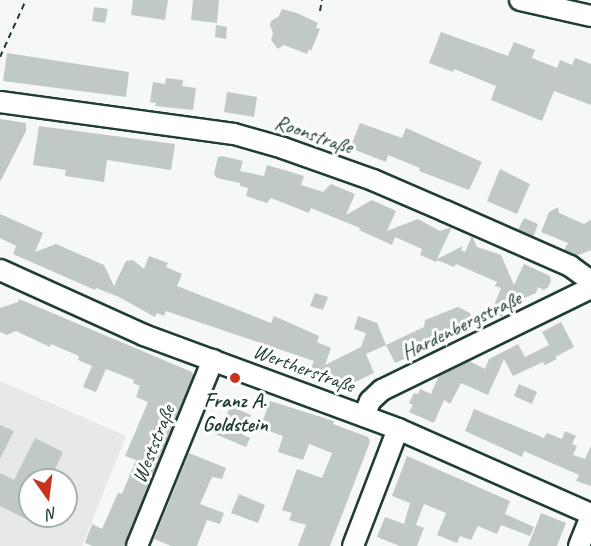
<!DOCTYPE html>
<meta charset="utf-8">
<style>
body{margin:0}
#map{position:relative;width:591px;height:546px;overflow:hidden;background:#f6f7f7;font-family:Caveat,sans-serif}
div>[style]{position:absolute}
.built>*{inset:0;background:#e6e9e8}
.building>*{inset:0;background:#c0c9c6}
.path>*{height:2px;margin-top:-1px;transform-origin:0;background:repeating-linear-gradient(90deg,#1f3d34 0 6px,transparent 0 10.5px)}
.roads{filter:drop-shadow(2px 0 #1f3d34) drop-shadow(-2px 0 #1f3d34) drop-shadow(0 2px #1f3d34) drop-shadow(0 -2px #1f3d34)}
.minor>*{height:20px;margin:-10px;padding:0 10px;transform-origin:10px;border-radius:10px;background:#fff}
.dots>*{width:16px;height:16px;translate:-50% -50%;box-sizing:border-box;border:3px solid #fff;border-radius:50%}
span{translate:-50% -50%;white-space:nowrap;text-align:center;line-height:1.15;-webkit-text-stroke:6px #fff;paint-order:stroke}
.street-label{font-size:21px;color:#1f3d34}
.poi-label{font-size:21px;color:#1f3d34;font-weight:700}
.north{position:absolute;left:18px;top:468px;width:60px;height:60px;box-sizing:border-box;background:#fff;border:2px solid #a5b1ae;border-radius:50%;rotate:166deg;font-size:16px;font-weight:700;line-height:24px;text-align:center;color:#1f3d34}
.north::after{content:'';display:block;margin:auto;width:21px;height:27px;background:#c8321e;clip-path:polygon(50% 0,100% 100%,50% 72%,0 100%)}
</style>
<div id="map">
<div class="built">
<i style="clip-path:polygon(evenodd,0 381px,126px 436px,82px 546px,0 546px,0 381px,30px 480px,66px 480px,66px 516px,30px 516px,30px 480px)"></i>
</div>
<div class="building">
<i style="clip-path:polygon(133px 0,168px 0,165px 20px,131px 15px)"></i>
<i style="clip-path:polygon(193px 0,219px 0,217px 23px,191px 20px)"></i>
<i style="clip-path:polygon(94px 7px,108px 9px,105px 23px,92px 21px)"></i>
<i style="clip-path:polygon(282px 9px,297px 13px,318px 23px,316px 28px,320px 29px,311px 51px,309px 49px,307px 54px,284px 45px,278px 49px,271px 40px,273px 33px,270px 25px,271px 21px,279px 16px)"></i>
<i style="clip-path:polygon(216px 25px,227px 27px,226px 39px,215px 37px)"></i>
<i style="clip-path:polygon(441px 32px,508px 56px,514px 42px,535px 50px,532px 58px,557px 68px,560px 60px,572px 65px,575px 58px,591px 64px,591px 105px,554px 91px,542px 121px,491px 100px,496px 86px,454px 69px,453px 72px,429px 63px)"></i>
<i style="clip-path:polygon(7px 53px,129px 72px,126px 97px,3px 81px)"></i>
<i style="clip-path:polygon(166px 78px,183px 80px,182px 86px,196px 88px,193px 110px,155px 106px,156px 103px,150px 102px,153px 82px,165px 84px)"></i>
<i style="clip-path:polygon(227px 92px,257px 97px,254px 117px,224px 112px)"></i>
<i style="clip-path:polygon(0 119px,26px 123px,26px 131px,0 182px)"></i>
<i style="clip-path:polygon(360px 123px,402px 138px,406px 128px,482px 162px,469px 190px,419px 171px,420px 168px,388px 155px,386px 162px,350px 148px)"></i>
<i style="clip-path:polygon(39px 126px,175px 144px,171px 170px,107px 160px,104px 182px,65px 176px,66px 170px,33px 165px)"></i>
<i style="clip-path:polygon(222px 156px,243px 161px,240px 171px,264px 176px,267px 165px,304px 176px,301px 185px,323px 192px,331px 184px,355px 194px,346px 215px,372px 200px,396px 211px,387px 231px,418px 219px,440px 231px,452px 227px,437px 259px,463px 246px,461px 250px,465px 252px,472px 236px,477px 247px,501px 255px,514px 285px,524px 264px,550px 276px,551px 281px,548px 287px,544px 290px,538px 287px,536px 293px,522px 299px,512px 294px,502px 317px,491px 313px,501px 288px,495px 286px,497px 282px,456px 264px,454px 267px,437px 260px,436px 262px,420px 255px,422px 249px,395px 237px,392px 245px,359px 230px,360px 228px,311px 208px,309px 213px,271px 198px,267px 203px,246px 196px,248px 188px,240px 186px,240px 183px,217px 178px,214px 174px,218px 157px)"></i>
<i style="clip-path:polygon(500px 169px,530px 184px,517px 214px,487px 201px)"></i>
<i style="clip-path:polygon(558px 207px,559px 213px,584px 224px,591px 220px,591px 250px,576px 256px,564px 250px,568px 243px,541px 232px,549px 212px)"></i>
<i style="clip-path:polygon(0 214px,43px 233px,35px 252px,56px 244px,104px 265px,114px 286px,126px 261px,133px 260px,144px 269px,149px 256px,168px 263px,166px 267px,182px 274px,177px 286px,271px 323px,274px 316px,319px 336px,317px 342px,331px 348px,325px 365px,361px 347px,366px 333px,354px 329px,358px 316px,377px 323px,386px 345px,366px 354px,374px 373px,355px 382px,346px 382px,311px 369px,314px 361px,166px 311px,164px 316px,157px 313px,155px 317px,119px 297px,96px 288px,95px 290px,13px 254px,16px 246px,0 238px)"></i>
<i style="clip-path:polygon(524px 218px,538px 224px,533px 237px,518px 230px)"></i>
<i style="clip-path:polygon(315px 293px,328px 297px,323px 310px,310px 306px)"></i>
<i style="clip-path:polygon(19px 299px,192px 372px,194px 376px,124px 546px,93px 546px,85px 543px,92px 524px,102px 529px,118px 493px,122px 494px,136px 460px,125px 456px,148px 402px,136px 397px,140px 386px,133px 383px,134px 380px,106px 369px,96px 392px,83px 387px,92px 366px,78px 360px,79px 356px,51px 344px,50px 347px,16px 331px,7px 335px,0 332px,0 308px,18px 302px)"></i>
<i style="clip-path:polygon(458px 307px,470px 313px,475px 325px,436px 345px,433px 340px,413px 351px,415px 354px,395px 363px,386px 345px,424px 327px,425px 320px)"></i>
<i style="clip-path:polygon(561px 322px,574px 347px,555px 357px,557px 359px,545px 365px,543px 362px,513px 376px,504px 359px,488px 395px,461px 383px,450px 404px,444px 400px,434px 423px,409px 412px,413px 405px,409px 403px,414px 393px,418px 394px,420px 389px,431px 394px,439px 375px,469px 361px,485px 369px,489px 359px,518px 344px,525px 357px,549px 345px,542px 332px)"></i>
<i style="clip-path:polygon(519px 384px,537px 392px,532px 404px,514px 396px)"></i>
<i style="clip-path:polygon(270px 401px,334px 421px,333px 424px,368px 437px,370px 442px,330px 546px,298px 546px,306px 525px,289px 520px,292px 513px,282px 510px,297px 469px,322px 478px,332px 453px,309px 444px,303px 460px,278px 452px,283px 436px,260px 428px)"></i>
<i style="clip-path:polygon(238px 404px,240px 410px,251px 415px,243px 435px,250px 438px,246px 447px,215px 434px,219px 424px,222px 425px,229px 409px)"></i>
<i style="clip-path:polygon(474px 409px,544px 438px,547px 433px,562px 439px,565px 431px,576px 436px,572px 444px,577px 446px,573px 455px,585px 459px,591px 446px,591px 486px,576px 481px,579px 475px,524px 451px,522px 457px,465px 431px)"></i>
<i style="clip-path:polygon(0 425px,14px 431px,0 459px)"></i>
<i style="clip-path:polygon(35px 438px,63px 452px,50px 480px,30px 480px,30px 521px,0 506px,0 473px,14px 480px)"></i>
<i style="clip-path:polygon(189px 453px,226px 468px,222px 479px,212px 477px,200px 504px,224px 513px,220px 524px,207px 520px,197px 546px,171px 546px,154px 539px)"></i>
<i style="clip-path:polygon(407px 456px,510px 501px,505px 514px,534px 527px,530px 536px,501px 525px,497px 534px,478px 526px,471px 540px,460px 536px,457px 543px,437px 535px,446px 513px,424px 504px,416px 525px,424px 528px,417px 546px,400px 546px,377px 537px,385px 517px,404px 524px,410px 503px,392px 496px)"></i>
<i style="clip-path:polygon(239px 494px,265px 505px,258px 523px,231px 513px)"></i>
<i style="clip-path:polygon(541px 513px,566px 523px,557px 546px,528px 546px)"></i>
</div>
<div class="path">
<i style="left:320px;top:11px;width:11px;rotate:-80deg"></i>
<i style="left:0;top:57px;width:63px;rotate:-65.5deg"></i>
</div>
<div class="roads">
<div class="minor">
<i style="left:520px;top:0;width:73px;rotate:12.7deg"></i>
<i style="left:0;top:102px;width:236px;rotate:7.8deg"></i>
<i style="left:234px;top:134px;width:51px;rotate:15.9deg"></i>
<i style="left:283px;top:148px;width:96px;rotate:19.6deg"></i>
<i style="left:373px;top:180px;width:78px;rotate:23.3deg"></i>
<i style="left:445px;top:211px;width:137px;rotate:23.7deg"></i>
<i style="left:570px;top:266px;width:26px;rotate:36deg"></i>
<i style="left:0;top:270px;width:158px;rotate:24.3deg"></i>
<i style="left:144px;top:335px;width:271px;rotate:20.3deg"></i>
<i style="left:398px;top:429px;width:211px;rotate:23.8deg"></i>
<i style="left:364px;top:416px;width:16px;rotate:-68deg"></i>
<i style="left:370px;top:401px;width:16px;rotate:-43deg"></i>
<i style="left:382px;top:390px;width:233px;rotate:-26deg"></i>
<i style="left:137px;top:546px;width:201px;rotate:-67.8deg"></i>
<i style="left:353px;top:546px;width:125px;rotate:-69deg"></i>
<i style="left:579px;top:546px;width:32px;rotate:-68deg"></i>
</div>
</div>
<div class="dots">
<i style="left:235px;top:378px;background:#c8321e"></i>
</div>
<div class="street-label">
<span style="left:314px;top:134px;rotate:19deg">Roonstraße</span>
<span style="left:461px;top:325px;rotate:-26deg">Hardenbergstraße</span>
<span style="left:304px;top:368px;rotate:20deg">Wertherstraße</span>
<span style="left:153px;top:444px;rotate:-68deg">Weststraße</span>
</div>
<div class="poi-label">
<span style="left:235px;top:412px">Franz A.<br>Goldstein</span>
</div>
<div class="north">N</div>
</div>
